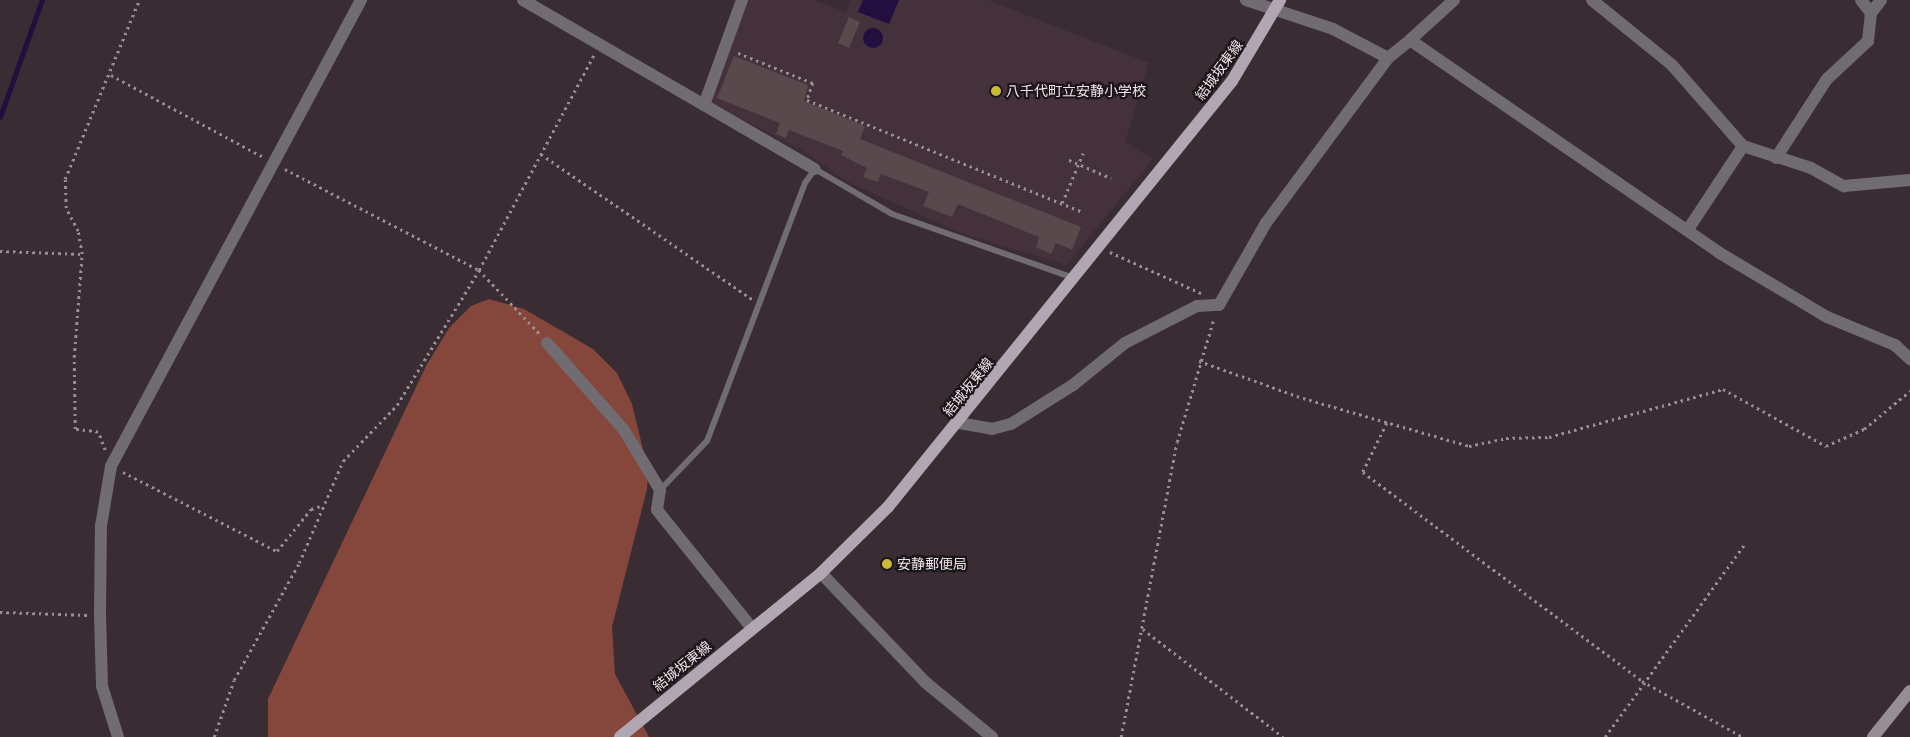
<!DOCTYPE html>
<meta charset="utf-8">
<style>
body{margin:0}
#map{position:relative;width:1910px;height:737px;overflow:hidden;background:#392c33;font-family:"Titillium Web","Noto Sans JP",sans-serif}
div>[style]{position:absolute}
.built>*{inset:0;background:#45313c}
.forest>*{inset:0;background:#85463b}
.water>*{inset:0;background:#220e3f}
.round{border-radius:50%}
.stream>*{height:4.5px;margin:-2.25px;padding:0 2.25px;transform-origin:2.25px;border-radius:2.25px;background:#220e3f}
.building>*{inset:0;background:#5a494c}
.path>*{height:2.5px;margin-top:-1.25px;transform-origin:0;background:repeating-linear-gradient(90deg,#998e94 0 2.5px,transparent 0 6.5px)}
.lane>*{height:6px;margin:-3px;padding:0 3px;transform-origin:3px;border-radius:3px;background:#716c72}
.street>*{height:12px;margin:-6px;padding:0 6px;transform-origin:6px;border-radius:6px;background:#716c72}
.secondary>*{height:12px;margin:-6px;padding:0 6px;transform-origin:6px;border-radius:6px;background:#958e97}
.primary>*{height:12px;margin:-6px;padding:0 6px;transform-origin:6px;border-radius:6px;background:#b1a7b3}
.dots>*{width:14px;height:14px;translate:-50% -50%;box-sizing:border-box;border:2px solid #1c161a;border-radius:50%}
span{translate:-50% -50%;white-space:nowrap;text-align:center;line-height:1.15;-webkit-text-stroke:4.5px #1c161a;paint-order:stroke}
.street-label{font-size:14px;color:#ede4e9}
.poi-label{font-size:14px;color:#ede4e9}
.left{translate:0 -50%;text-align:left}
</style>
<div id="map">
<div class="built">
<i style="clip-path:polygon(749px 0,814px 0,845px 12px,850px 0,988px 0,1149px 63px,1125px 142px,1153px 159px,1066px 265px,963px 234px,848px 182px,802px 150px,711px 103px)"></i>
</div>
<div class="forest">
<i style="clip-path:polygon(489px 299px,524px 309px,593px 349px,617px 373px,632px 404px,648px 470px,647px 489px,612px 627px,615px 674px,649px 737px,268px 737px,268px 699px,426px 366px,449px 328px,471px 306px)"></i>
</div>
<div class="water">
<i style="clip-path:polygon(863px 0,899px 0,889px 24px,858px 12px)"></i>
<i class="round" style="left:863px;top:28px;width:20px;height:20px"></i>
</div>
<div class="stream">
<i style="left:0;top:117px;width:124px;rotate:-70.3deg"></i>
</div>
<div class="building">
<i style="clip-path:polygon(849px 17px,860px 22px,849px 48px,838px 43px)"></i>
<i style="clip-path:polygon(734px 56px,808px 85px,804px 101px,865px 126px,860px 139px,1081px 227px,1072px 250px,1056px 243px,1051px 254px,1036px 247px,1039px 237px,958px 204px,952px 217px,923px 206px,929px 192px,881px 174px,878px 182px,863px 177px,867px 168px,841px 155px,843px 151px,789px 130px,786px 138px,776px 134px,780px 123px,717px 98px)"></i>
</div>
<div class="path">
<i style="left:738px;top:53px;width:81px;rotate:21.8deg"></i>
<i style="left:813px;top:83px;width:18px;rotate:109deg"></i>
<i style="left:807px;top:100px;width:298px;rotate:22.1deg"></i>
<i style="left:111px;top:75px;width:173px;rotate:28.3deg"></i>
<i style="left:541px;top:154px;width:256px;rotate:34.5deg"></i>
<i style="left:1069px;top:160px;width:46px;rotate:23.2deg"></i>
<i style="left:285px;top:169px;width:219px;rotate:27.5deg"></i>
<i style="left:479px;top:270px;width:88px;rotate:46.4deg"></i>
<i style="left:1062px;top:203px;width:54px;rotate:-67.2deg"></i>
<i style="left:0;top:251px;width:82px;rotate:2.1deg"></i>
<i style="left:1110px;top:252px;width:100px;rotate:24.3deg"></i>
<i style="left:1199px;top:361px;width:110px;rotate:19.6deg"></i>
<i style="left:1303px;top:398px;width:173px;rotate:16.1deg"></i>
<i style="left:1469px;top:446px;width:38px;rotate:-12deg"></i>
<i style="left:1506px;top:438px;width:43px;rotate:-1.3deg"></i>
<i style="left:1549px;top:437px;width:180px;rotate:-15.4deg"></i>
<i style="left:1723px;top:389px;width:118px;rotate:29deg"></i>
<i style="left:1826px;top:446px;width:42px;rotate:-24.1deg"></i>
<i style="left:1864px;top:429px;width:60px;rotate:-39.6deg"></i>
<i style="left:1387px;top:423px;width:55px;rotate:116.1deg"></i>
<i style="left:1363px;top:472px;width:349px;rotate:36.8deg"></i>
<i style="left:1642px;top:681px;width:115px;rotate:29deg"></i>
<i style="left:105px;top:450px;width:19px;rotate:-111deg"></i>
<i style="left:98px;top:432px;width:23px;rotate:-173deg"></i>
<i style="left:75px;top:429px;width:72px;rotate:-90.8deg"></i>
<i style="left:74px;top:357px;width:103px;rotate:-85.6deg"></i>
<i style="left:82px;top:254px;width:23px;rotate:-100deg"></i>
<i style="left:78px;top:231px;width:26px;rotate:-118deg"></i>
<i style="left:66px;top:208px;width:29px;rotate:-92deg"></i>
<i style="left:65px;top:179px;width:194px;rotate:-67.5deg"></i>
<i style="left:123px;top:472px;width:173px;rotate:27.2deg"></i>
<i style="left:277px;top:551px;width:54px;rotate:-51deg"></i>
<i style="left:311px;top:509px;width:9px;rotate:-18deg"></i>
<i style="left:0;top:612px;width:88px;rotate:2deg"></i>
<i style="left:1143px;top:629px;width:177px;rotate:37.6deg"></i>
<i style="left:214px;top:737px;width:60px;rotate:-70.7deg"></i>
<i style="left:234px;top:680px;width:134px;rotate:-60.9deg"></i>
<i style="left:299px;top:563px;width:111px;rotate:-66.7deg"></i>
<i style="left:343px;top:461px;width:78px;rotate:-46deg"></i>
<i style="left:397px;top:405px;width:158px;rotate:-58.7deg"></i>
<i style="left:479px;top:270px;width:244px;rotate:-61.9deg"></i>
<i style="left:1121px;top:737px;width:300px;rotate:-79.3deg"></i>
<i style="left:1177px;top:442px;width:129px;rotate:-73.4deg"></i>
<i style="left:1605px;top:737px;width:237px;rotate:-54.1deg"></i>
</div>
<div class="lane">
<i style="left:660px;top:490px;width:68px;rotate:-46.2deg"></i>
<i style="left:707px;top:441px;width:276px;rotate:-69.2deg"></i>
<i style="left:805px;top:183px;width:17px;rotate:-54deg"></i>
<i style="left:815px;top:169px;width:89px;rotate:30.3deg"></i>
<i style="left:892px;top:214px;width:193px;rotate:19.4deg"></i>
</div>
<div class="street">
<i style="left:523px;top:0;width:337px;rotate:30.1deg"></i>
<i style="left:1246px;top:0;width:92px;rotate:18.4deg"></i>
<i style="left:1333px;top:29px;width:62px;rotate:27.8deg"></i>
<i style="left:1454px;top:0;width:59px;rotate:137.7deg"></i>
<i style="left:1410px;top:40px;width:374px;rotate:34.5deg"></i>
<i style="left:1718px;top:252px;width:127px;rotate:30.8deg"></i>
<i style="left:1827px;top:317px;width:74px;rotate:22.4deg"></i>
<i style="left:1895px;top:345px;width:21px;rotate:43deg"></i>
<i style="left:1592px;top:0;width:103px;rotate:39.1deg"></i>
<i style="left:1672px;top:65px;width:108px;rotate:48.8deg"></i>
<i style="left:1871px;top:13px;width:16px;rotate:-52deg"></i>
<i style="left:704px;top:105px;width:112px;rotate:-70.1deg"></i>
<i style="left:1776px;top:158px;width:94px;rotate:-57.2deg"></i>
<i style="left:1827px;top:79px;width:56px;rotate:-42.8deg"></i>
<i style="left:1868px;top:41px;width:28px;rotate:-84deg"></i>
<i style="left:1871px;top:13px;width:16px;rotate:-128deg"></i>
<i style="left:1689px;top:228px;width:98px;rotate:-56.6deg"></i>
<i style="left:1743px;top:146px;width:71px;rotate:17.9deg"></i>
<i style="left:1811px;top:168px;width:38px;rotate:29deg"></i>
<i style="left:1844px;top:186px;width:66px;rotate:-5.2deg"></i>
<i style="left:547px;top:343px;width:116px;rotate:48.5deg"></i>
<i style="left:624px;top:430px;width:70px;rotate:59deg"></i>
<i style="left:660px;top:490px;width:20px;rotate:99deg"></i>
<i style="left:657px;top:510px;width:151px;rotate:51.2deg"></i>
<i style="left:959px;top:423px;width:34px;rotate:10deg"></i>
<i style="left:992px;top:429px;width:20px;rotate:-15deg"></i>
<i style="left:1011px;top:424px;width:73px;rotate:-32.2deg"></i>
<i style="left:1073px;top:385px;width:67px;rotate:-38.9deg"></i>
<i style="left:1125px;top:343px;width:81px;rotate:-27.2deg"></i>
<i style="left:1197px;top:306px;width:22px;rotate:-3deg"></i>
<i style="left:1219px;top:305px;width:95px;rotate:-60.2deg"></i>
<i style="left:1266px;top:223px;width:205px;rotate:-53.5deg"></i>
<i style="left:1388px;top:58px;width:28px;rotate:-39deg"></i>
<i style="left:821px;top:573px;width:151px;rotate:46.3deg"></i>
<i style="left:925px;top:682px;width:87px;rotate:39.4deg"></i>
<i style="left:118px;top:737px;width:53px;rotate:-107.4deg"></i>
<i style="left:102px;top:686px;width:70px;rotate:-91.6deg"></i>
<i style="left:100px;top:616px;width:90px;rotate:-89.4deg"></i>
<i style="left:101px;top:526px;width:61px;rotate:-80.5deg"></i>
<i style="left:111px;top:466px;width:529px;rotate:-61.79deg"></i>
</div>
<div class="secondary">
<i style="left:1873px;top:737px;width:59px;rotate:-51.2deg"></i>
</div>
<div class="primary">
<i style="left:620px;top:737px;width:259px;rotate:-39.2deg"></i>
<i style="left:821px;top:573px;width:94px;rotate:-44.6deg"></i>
<i style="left:888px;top:507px;width:548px;rotate:-51.08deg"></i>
<i style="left:1232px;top:81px;width:94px;rotate:-59.3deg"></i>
</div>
<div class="dots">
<i style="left:996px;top:91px;background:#cbba39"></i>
<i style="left:887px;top:564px;background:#cbba39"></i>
</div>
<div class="street-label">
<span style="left:1219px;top:70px;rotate:-54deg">結城坂東線</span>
<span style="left:968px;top:387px;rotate:-51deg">結城坂東線</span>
<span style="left:682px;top:666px;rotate:-39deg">結城坂東線</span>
</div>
<div class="poi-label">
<span class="left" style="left:1006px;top:91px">八千代町立安静小学校</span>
<span class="left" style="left:897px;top:564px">安静郵便局</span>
</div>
</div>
